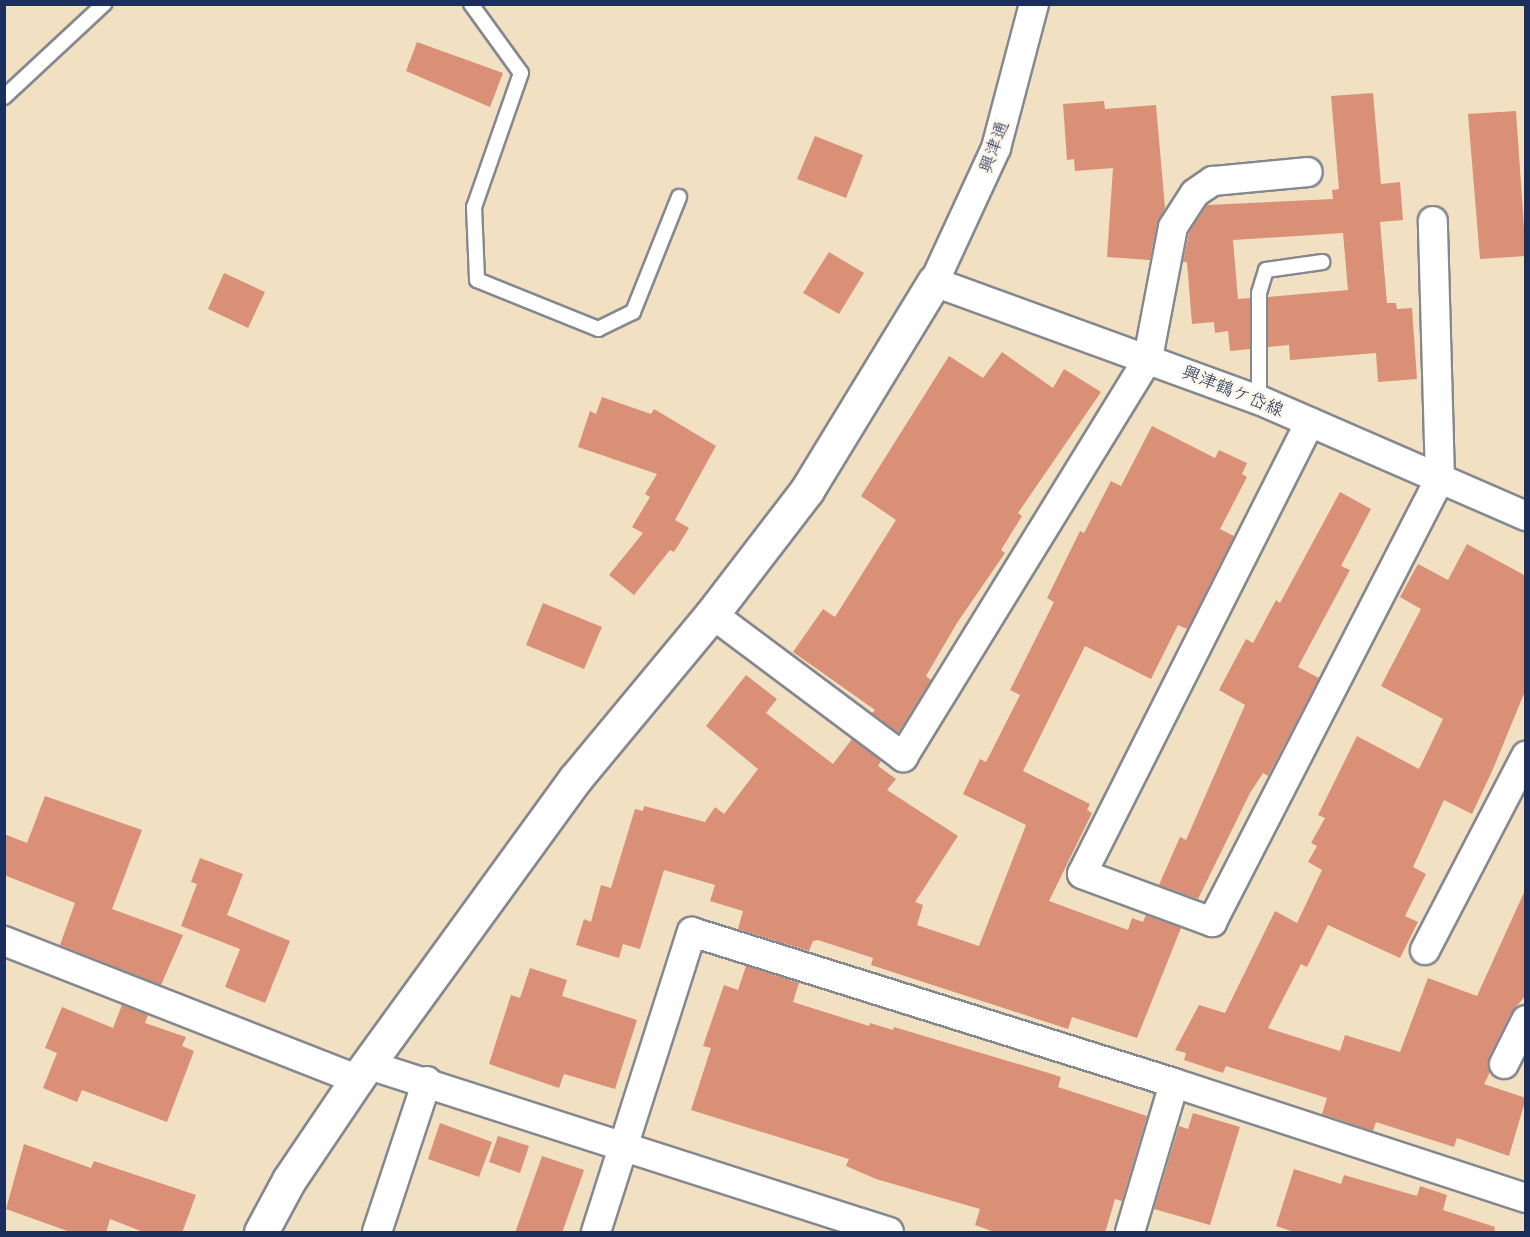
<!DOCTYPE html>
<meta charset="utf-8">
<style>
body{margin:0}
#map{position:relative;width:1530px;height:1237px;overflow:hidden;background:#f1e1c2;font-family:Delius,"Klee One",sans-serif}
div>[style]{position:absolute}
.building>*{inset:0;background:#d99077}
.roads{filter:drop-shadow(2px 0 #868890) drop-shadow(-2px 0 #868890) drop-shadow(0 2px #868890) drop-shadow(0 -2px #868890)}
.service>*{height:14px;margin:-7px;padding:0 7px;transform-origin:7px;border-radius:7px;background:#fff}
.minor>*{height:28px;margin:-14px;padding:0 14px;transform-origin:14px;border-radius:14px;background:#fff}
.tertiary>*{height:33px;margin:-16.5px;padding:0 16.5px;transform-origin:16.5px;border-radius:16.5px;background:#fff}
span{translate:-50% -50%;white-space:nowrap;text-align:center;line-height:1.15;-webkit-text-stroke:4.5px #fcf5e5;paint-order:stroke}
.street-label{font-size:18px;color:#1b2f5e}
.frame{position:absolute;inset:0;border:6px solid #1b2f5e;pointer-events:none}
</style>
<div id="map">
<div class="building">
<i style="clip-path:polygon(417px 42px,503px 73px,490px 107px,406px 71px)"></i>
<i style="clip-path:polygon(1373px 93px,1381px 184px,1400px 182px,1403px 220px,1380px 222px,1387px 303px,1396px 303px,1397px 309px,1412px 308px,1417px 379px,1378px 382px,1376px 353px,1290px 360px,1289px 345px,1268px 347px,1268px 297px,1348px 290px,1343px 233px,1233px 240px,1238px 299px,1250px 298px,1250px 349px,1230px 351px,1228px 331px,1215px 333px,1214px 322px,1192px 324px,1187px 262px,1183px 262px,1189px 233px,1207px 205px,1333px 199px,1332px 190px,1339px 189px,1331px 96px)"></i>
<i style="clip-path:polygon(1104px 101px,1105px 109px,1156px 105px,1165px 208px,1157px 224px,1150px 260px,1107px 257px,1113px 168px,1075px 171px,1074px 159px,1067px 160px,1063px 104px)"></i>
<i style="clip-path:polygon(1516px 111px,1526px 256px,1480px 259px,1468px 114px)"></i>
<i style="clip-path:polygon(815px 136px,863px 155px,846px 198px,797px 179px)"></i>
<i style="clip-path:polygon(829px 252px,864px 273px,839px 314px,803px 293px)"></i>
<i style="clip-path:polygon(224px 273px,265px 292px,248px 328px,208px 309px)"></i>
<i style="clip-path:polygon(1002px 352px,1053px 388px,1064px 369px,1101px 392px,1018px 513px,1022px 516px,1001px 550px,1005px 553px,957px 623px,926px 676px,931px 680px,898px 733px,872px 713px,875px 710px,793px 652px,823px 609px,835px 617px,896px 520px,861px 496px,949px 356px,983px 378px)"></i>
<i style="clip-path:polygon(602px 397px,651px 414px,654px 409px,716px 446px,675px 520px,689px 528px,674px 552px,670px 550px,634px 595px,609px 575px,643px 533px,632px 527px,650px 497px,645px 494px,657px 474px,578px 447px,590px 411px,596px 414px)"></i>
<i style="clip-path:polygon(1152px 426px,1215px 458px,1219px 450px,1247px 463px,1242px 474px,1247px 477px,1220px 529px,1234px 536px,1187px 629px,1178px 625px,1151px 679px,1085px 646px,1023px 771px,1090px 804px,1087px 810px,1092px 813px,1049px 901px,1128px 930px,1132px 918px,1143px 922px,1146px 915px,1181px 928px,1137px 1038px,1072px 1017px,1068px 1029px,871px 965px,873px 958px,818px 940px,813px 941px,809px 951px,738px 929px,743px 911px,710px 901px,715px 885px,664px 870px,640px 949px,623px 944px,619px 958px,576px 945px,584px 919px,591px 922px,601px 885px,611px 888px,635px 809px,643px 811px,644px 806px,705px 822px,715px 807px,724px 814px,758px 769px,706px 726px,746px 675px,777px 699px,766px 713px,833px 764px,852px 739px,881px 761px,878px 766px,896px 779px,887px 790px,958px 836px,915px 902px,923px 905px,917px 925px,979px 946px,1026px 825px,963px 794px,980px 759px,986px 762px,1020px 695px,1010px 690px,1054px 602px,1047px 598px,1080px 531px,1084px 533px,1111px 481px,1121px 486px)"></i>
<i style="clip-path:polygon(1340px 492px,1371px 509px,1341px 566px,1350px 570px,1298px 667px,1319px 678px,1268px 776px,1263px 773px,1250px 793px,1198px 899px,1159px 885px,1180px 837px,1186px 840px,1245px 705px,1219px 690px,1246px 639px,1253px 643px,1276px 600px,1280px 603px)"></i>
<i style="clip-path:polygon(1467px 544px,1526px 576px,1526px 689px,1493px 769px,1472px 814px,1444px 800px,1413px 867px,1426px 874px,1405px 916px,1418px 922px,1400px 958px,1328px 925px,1307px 967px,1301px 964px,1268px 1028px,1340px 1051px,1345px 1035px,1400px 1052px,1428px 978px,1477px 996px,1526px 888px,1526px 995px,1511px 1013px,1489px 1057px,1490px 1072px,1484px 1084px,1526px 1098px,1509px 1156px,1457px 1138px,1454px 1147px,1376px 1122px,1373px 1131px,1322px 1114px,1327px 1098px,1226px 1066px,1223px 1073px,1184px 1060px,1186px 1053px,1175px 1050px,1199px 1005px,1225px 1013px,1275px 911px,1297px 923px,1322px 870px,1308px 862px,1317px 846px,1311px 843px,1325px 818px,1318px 815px,1357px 736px,1419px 769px,1443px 719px,1381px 686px,1421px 609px,1400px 597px,1418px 564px,1448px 580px)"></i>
<i style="clip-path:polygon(543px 603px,602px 627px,584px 669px,526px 645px)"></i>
<i style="clip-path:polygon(45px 796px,142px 830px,112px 909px,183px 935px,161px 985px,60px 945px,75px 903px,4px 875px,4px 834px,27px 843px)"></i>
<i style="clip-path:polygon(200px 858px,243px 874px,227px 915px,290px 941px,265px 1003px,225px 987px,240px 949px,181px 926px,197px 884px,191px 882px)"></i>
<i style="clip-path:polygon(746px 966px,799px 983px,793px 1002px,869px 1026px,870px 1023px,893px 1030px,894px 1027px,1052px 1074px,1061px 1077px,1058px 1087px,1147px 1116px,1122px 1201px,1115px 1199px,1105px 1233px,997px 1233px,975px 1225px,980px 1209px,876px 1179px,846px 1166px,849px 1159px,691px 1110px,711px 1048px,703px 1046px,724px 985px,738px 990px)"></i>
<i style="clip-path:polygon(530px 968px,567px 980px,562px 996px,637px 1020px,615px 1089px,564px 1074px,559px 1088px,489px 1064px,511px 995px,520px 998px)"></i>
<i style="clip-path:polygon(122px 1005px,148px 1015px,145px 1023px,186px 1037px,182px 1046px,194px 1051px,167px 1122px,82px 1090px,77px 1102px,43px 1088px,57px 1053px,45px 1048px,62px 1007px,113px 1028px)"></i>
<i style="clip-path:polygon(1193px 1113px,1240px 1127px,1210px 1225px,1154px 1209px,1179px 1126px,1188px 1129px)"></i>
<i style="clip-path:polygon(440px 1123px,492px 1142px,479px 1177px,428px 1159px)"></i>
<i style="clip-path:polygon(498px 1136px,529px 1146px,520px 1173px,489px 1162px)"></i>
<i style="clip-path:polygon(24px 1144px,91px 1168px,94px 1161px,196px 1195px,182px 1233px,146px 1233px,110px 1219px,106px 1233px,73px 1233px,6px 1209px)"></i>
<i style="clip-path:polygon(542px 1156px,584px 1170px,562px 1233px,515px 1233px)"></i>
<i style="clip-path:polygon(1294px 1169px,1341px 1184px,1344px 1175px,1417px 1196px,1420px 1186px,1447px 1195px,1443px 1210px,1495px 1227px,1494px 1233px,1297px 1233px,1276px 1226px)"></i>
</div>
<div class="roads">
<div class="service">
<i style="left:471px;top:4px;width:85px;rotate:54.1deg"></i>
<i style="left:521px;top:73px;width:142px;rotate:109.3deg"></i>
<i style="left:474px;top:207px;width:73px;rotate:87.6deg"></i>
<i style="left:477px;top:280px;width:131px;rotate:22deg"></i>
<i style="left:598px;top:329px;width:39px;rotate:-26deg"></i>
<i style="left:633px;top:312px;width:124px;rotate:-68.2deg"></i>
<i style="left:4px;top:97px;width:137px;rotate:-42.9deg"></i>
<i style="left:1259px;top:400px;width:107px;rotate:-90deg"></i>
<i style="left:1259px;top:293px;width:24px;rotate:-73deg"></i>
<i style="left:1266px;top:270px;width:57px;rotate:-8.1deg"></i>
</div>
<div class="minor">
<i style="left:1034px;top:4px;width:149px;rotate:104.8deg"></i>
<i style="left:996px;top:148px;width:148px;rotate:114.8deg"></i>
<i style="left:934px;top:282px;width:346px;rotate:20deg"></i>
<i style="left:1259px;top:400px;width:291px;rotate:23.5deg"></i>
<i style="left:1310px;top:422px;width:506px;rotate:116.77deg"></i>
<i style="left:1082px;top:874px;width:139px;rotate:20.3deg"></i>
<i style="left:1212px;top:922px;width:498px;rotate:-62.8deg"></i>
<i style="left:1440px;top:479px;width:258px;rotate:-91.6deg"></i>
<i style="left:712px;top:614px;width:239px;rotate:36.8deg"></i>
<i style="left:903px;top:757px;width:468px;rotate:-58.4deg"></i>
<i style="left:1148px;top:358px;width:133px;rotate:-79.2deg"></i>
<i style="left:1173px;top:227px;width:40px;rotate:-57.1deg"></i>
<i style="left:1195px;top:193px;width:22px;rotate:-34deg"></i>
<i style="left:1213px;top:181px;width:95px;rotate:-5.4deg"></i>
<i style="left:4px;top:941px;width:379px;rotate:21.4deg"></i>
<i style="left:1425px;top:950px;width:219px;rotate:-62.5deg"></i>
<i style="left:1504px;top:1064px;width:49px;rotate:-63.4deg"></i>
<i style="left:369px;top:1065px;width:546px;rotate:17.8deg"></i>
<i style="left:377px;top:1232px;width:159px;rotate:-71.7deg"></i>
<i style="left:596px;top:1232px;width:315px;rotate:-72.3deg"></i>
<i style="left:692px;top:932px;width:505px;rotate:17.39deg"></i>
<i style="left:1174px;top:1083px;width:370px;rotate:18.1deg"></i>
<i style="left:1130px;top:1232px;width:155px;rotate:-73.5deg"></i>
</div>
<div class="tertiary">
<i style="left:261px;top:1232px;width:59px;rotate:-61.7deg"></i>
<i style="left:289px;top:1180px;width:122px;rotate:-56deg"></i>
<i style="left:357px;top:1079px;width:371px;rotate:-54deg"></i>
<i style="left:575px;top:779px;width:214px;rotate:-50.3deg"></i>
<i style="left:712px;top:614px;width:156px;rotate:-52.5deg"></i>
<i style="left:807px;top:490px;width:244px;rotate:-58.6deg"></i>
</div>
</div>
<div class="street-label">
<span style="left:994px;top:147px;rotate:-70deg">興津通</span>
<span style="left:1233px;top:391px;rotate:22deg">興津鶴ケ岱線</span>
</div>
<div class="frame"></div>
</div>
